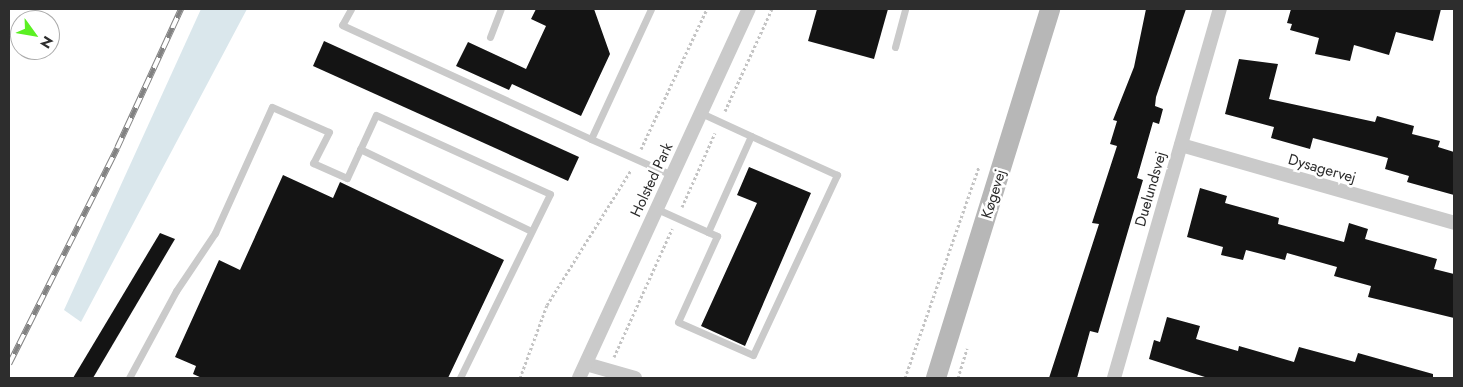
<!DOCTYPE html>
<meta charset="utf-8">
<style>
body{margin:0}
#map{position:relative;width:1463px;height:387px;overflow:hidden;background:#fff;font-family:Jost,sans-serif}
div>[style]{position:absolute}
.green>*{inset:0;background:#dae7ec}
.building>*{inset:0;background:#141414}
.path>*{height:3px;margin-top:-1.5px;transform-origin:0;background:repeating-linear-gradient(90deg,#c4c4c4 0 2.5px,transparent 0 5px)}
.lane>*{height:7px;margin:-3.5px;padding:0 3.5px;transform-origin:3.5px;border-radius:3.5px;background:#cacaca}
.street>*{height:14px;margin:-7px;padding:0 7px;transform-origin:7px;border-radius:7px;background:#cacaca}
.secondary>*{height:20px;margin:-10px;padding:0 10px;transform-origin:10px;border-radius:10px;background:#b7b7b7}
.rail>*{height:5.5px;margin-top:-2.75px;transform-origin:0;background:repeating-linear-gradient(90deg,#fff 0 11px,#828282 0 22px);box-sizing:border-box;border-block:1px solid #828282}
span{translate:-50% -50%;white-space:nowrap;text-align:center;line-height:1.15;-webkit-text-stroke:5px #fff;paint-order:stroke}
.street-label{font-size:15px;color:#2d2d2d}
.frame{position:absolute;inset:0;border:10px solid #2d2d2d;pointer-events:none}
.north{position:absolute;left:10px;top:10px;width:50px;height:50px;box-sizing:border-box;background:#fff;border:1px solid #ababab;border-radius:50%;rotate:122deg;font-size:14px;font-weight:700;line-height:20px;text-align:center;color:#2d2d2d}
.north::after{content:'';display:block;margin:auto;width:18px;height:22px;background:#5bf023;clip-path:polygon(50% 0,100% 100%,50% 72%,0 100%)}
</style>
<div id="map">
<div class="green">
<i style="clip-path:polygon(201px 9px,247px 9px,81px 322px,64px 310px)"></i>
</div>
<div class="building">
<i style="clip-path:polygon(536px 9px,594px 9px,610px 54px,581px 116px,512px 84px,509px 90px,456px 66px,468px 42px,526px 69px,546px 26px,531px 19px)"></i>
<i style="clip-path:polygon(817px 9px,888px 9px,874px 59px,808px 41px)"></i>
<i style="clip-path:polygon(1146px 9px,1186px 9px,1156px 97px,1155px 106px,1163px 109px,1159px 124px,1153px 122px,1137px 178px,1143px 180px,1098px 333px,1090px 331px,1077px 378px,1049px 378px,1099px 224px,1092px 223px,1117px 146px,1110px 144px,1117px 121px,1113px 120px,1134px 67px)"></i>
<i style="clip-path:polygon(1291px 9px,1441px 9px,1433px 41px,1396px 32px,1389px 55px,1354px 45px,1350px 61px,1315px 54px,1319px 38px,1290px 30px,1292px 24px,1287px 23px)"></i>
<i style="clip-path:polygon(324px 41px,579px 157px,568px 181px,313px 66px)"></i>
<i style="clip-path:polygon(1239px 59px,1278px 64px,1269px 99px,1375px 122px,1377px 116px,1414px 126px,1412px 134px,1440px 141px,1438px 147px,1454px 152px,1454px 195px,1407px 182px,1409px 176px,1385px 169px,1388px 158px,1313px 138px,1310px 149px,1271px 138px,1274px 127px,1225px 114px)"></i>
<i style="clip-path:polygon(749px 167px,811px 193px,745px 346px,701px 326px,757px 203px,737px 195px)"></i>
<i style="clip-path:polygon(283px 175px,333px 198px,340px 182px,504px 260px,448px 378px,202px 378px,193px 374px,196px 366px,175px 357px,219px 260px,240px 270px)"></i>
<i style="clip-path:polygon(1200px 188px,1227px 196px,1225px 203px,1279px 218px,1278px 224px,1344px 242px,1349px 223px,1368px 229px,1365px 239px,1437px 259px,1434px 269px,1454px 274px,1454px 318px,1368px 297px,1371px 286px,1334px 276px,1337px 267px,1287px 253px,1285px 260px,1246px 250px,1243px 260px,1221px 255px,1223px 247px,1187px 237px)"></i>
<i style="clip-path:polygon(160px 233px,175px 239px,93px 378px,73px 378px)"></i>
<i style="clip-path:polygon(1167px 317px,1200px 326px,1196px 339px,1238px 351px,1239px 346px,1294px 362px,1299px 347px,1355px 362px,1358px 353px,1433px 374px,1433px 378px,1208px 378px,1149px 359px,1154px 340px,1160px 342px)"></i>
</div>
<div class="path">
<i style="left:725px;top:111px;width:112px;rotate:-65.3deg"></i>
<i style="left:641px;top:149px;width:155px;rotate:-64.8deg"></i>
<i style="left:682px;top:207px;width:81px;rotate:-66deg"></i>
<i style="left:614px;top:357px;width:141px;rotate:-65.6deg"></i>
<i style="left:520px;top:378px;width:78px;rotate:-69.7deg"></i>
<i style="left:547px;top:305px;width:159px;rotate:-58.1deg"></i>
<i style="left:905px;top:378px;width:224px;rotate:-70.7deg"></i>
<i style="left:958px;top:378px;width:31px;rotate:-73deg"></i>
</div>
<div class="lane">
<i style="left:351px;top:9px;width:18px;rotate:119deg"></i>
<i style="left:342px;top:25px;width:274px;rotate:24.6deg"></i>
<i style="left:651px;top:9px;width:143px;rotate:114.8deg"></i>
<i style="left:591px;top:139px;width:89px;rotate:24deg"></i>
<i style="left:490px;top:37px;width:30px;rotate:-69deg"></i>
<i style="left:895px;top:47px;width:39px;rotate:-75deg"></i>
<i style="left:360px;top:149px;width:190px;rotate:25.6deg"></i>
<i style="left:657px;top:209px;width:56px;rotate:24.3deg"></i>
<i style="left:708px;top:232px;width:105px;rotate:-65.9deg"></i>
<i style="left:751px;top:136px;width:55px;rotate:-155.3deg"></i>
<i style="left:708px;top:232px;width:10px;rotate:24deg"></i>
<i style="left:717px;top:236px;width:94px;rotate:114.4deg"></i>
<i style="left:678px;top:322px;width:82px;rotate:23.7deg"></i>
<i style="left:753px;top:355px;width:199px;rotate:-65deg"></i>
<i style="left:837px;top:175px;width:94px;rotate:-155.6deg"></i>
<i style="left:129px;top:378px;width:99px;rotate:-61.6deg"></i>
<i style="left:176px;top:291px;width:70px;rotate:-56.1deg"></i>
<i style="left:215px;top:233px;width:138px;rotate:-65.7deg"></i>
<i style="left:272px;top:107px;width:62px;rotate:23.7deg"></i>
<i style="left:329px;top:132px;width:35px;rotate:117deg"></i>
<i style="left:313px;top:163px;width:37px;rotate:24deg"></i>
<i style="left:347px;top:178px;width:69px;rotate:-65.3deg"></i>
<i style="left:376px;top:115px;width:191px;rotate:24.4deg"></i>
<i style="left:550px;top:194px;width:205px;rotate:116.1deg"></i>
</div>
<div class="street">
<i style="left:1181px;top:145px;width:284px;rotate:15.9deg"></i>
<i style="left:586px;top:364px;width:51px;rotate:15.9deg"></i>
<i style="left:579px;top:378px;width:406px;rotate:-65.3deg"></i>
<i style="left:1114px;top:378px;width:384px;rotate:-74deg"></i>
</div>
<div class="secondary">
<i style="left:936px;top:378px;width:386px;rotate:-72.8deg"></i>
</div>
<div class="rail">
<i style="left:9px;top:364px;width:241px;rotate:-63.4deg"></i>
<i style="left:117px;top:148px;width:153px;rotate:-65.3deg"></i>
</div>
<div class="street-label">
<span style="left:1322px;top:169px;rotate:16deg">Dysagervej</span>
<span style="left:652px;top:180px;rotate:-65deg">Holsted Park</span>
<span style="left:1151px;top:189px;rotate:-74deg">Duelundsvej</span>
<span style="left:994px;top:194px;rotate:-73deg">Køgevej</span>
</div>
<div class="frame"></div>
<div class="north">N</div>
</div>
